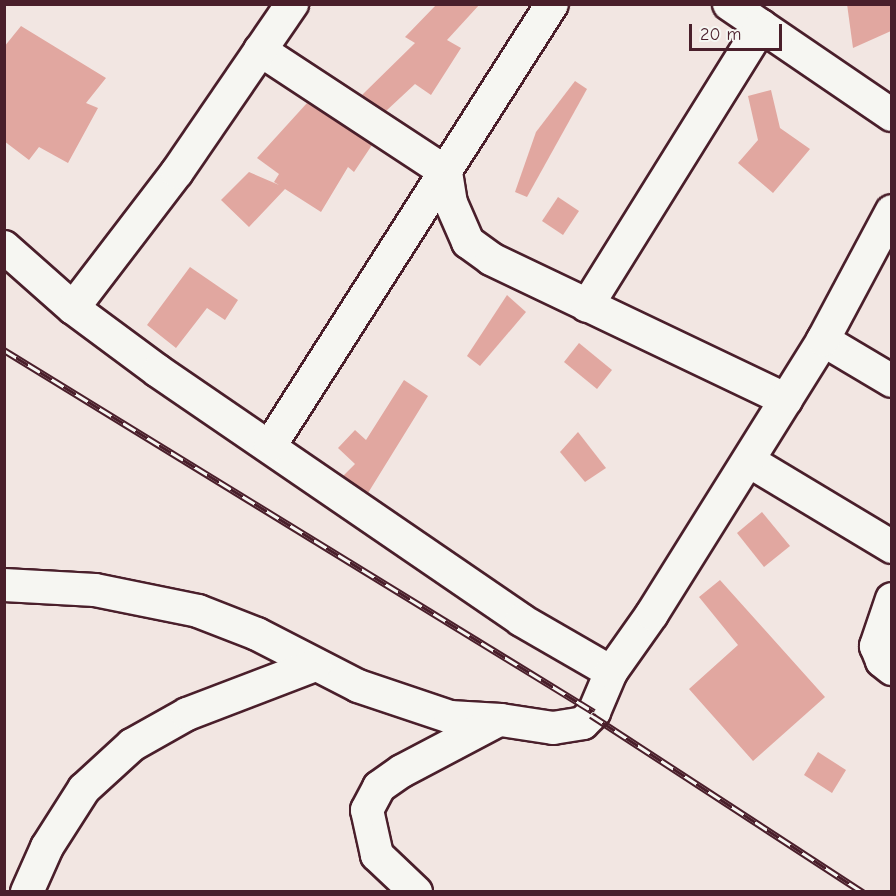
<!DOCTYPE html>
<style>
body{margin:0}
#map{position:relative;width:896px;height:896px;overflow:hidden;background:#f2e6e2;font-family:"Comic Neue",sans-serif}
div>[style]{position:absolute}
.building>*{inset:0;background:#e1a7a0}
.roads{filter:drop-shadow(2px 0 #4a1f2b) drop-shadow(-2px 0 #4a1f2b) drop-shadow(0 2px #4a1f2b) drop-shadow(0 -2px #4a1f2b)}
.minor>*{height:32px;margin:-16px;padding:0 16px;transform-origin:16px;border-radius:16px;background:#f6f6f2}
.rail>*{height:7px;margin-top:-3.5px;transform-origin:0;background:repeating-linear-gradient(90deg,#f6f6f2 0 14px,#4a1f2b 0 28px);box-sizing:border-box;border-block:2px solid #4a1f2b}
span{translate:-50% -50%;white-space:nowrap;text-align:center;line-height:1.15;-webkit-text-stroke:4.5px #f6f6f2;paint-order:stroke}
.frame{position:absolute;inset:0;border:6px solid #4a1f2b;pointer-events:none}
.scale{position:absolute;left:689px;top:24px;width:93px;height:27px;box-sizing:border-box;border:3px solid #4a1f2b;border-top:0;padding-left:8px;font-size:18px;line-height:21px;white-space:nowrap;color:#4a1f2b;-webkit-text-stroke:4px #f6f6f2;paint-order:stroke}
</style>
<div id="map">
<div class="building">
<i style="clip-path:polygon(437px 4px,480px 4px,447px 40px,461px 48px,431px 95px,415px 84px,386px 111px,362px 95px,415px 43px,405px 37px)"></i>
<i style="clip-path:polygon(847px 4px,891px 4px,891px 31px,853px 48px)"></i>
<i style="clip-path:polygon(21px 26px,106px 78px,86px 103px,98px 108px,68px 163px,39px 147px,29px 160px,4px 141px,4px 47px)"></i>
<i style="clip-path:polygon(575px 81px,587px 89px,527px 197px,515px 192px,536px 132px)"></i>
<i style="clip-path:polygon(771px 90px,780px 128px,810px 149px,773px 193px,738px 163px,758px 140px,748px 96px)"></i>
<i style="clip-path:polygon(307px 103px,372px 145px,354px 172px,348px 167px,321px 212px,285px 189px,249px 227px,221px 200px,249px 172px,279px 185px,274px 182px,279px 174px,257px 158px)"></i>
<i style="clip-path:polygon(558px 197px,579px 211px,563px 235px,542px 221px)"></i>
<i style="clip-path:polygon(190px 267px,238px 300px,225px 320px,207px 308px,176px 348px,147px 325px)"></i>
<i style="clip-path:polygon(507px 295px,526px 312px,480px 366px,467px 356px)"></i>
<i style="clip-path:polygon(579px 343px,612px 370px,597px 389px,564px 362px)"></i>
<i style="clip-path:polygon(404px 380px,428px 396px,368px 493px,343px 476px,355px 464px,338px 448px,355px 430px,366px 440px)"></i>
<i style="clip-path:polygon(578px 432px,606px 468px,585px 482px,560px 452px)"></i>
<i style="clip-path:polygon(762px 512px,790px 546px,764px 567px,737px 533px)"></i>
<i style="clip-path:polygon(720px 580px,825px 697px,753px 761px,689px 689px,738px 645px,699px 597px)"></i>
<i style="clip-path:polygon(818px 752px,846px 770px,832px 793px,804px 775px)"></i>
</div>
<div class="roads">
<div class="minor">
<i style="left:729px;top:4px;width:197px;rotate:34.3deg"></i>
<i style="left:260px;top:50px;width:222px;rotate:33.3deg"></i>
<i style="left:446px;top:172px;width:31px;rotate:81deg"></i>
<i style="left:451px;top:203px;width:43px;rotate:66.4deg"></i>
<i style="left:468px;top:242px;width:29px;rotate:36deg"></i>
<i style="left:491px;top:259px;width:327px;rotate:25.5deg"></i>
<i style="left:4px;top:247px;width:92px;rotate:41.5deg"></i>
<i style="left:73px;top:308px;width:106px;rotate:36.5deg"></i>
<i style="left:158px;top:371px;width:440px;rotate:34.4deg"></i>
<i style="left:521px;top:620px;width:104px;rotate:30deg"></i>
<i style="left:587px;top:306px;width:330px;rotate:-58.1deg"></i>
<i style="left:73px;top:308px;width:171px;rotate:-52.6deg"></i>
<i style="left:177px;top:172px;width:204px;rotate:-55.6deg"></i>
<i style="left:823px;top:340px;width:80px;rotate:30.7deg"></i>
<i style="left:270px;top:446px;width:524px;rotate:-57.46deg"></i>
<i style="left:749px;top:461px;width:167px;rotate:31deg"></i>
<i style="left:4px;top:585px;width:91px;rotate:3.1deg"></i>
<i style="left:95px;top:590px;width:105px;rotate:11.5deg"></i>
<i style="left:198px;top:611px;width:63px;rotate:21.3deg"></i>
<i style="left:257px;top:634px;width:114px;rotate:27.2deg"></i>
<i style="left:358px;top:686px;width:97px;rotate:18.6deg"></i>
<i style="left:450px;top:717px;width:51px;rotate:3.4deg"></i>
<i style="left:501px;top:720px;width:53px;rotate:8.7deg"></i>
<i style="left:553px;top:728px;width:30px;rotate:-9deg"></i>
<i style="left:583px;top:723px;width:16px;rotate:-45deg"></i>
<i style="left:594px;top:712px;width:43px;rotate:-67deg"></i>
<i style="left:611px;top:672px;width:71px;rotate:-54.7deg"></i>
<i style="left:652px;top:614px;width:323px;rotate:-58deg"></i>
<i style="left:823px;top:340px;width:146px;rotate:-61.9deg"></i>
<i style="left:892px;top:599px;width:50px;rotate:108.8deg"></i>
<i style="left:876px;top:646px;width:16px;rotate:68deg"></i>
<i style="left:882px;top:661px;width:13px;rotate:39deg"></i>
<i style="left:27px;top:892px;width:49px;rotate:-66deg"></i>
<i style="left:47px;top:847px;width:69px;rotate:-57.5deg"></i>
<i style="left:84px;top:789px;width:65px;rotate:-42.5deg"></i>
<i style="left:132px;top:745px;width:63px;rotate:-29.4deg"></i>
<i style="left:187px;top:714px;width:137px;rotate:-20.9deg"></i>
<i style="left:416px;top:892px;width:54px;rotate:-136.5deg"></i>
<i style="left:377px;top:855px;width:46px;rotate:-102.5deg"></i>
<i style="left:367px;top:810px;width:26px;rotate:-62deg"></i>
<i style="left:379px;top:787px;width:28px;rotate:-35deg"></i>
<i style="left:402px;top:771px;width:107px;rotate:-27.8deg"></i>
</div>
</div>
<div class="rail">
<i style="left:4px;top:350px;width:692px;rotate:31.53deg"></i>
<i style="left:594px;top:712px;width:4px;rotate:135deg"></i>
<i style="left:591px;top:715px;width:325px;rotate:33.1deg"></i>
</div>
<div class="frame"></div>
<div class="scale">20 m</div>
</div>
